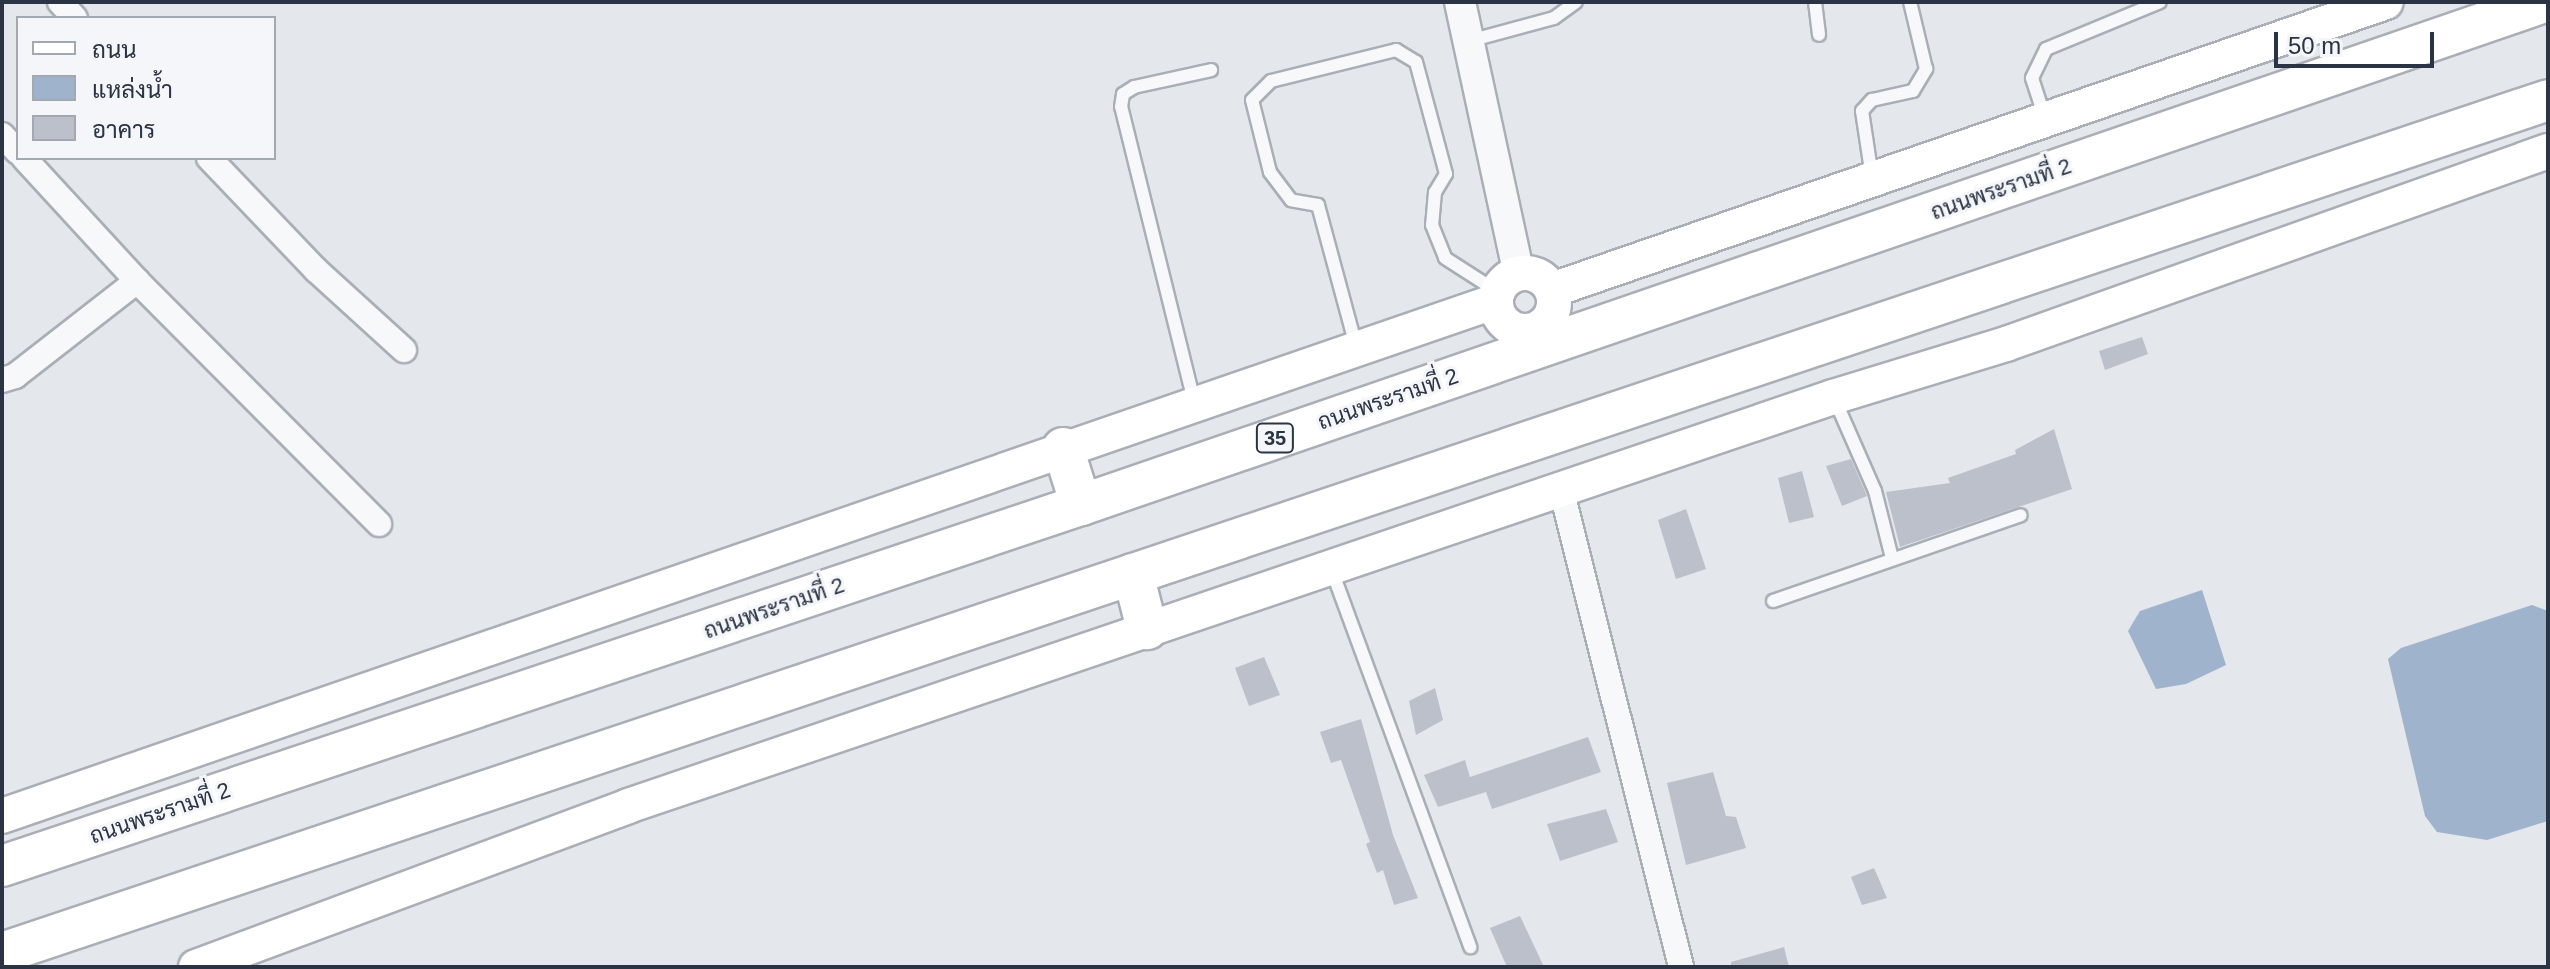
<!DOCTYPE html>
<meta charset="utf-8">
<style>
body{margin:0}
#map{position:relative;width:2550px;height:969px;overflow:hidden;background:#e4e7ec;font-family:Helvetica,Sarabun,sans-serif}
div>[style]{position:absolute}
.water>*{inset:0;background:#9fb4cc}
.building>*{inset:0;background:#bbc0ca}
.roads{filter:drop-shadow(2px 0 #a9aeb7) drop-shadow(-2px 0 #a9aeb7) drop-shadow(0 2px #a9aeb7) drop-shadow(0 -2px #a9aeb7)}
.service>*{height:12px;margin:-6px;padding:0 6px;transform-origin:6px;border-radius:6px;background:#f7f8fa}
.minor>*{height:24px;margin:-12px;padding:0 12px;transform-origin:12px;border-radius:12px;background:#f7f8fa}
.tertiary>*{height:30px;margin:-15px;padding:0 15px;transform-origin:15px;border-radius:15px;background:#f7f8fa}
.secondary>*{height:34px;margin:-17px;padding:0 17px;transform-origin:17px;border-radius:17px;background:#fff}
.secondary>.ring{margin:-17px;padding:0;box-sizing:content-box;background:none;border:34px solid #fff;border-radius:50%}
.trunk>*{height:40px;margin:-20px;padding:0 20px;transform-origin:20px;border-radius:20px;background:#fff}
span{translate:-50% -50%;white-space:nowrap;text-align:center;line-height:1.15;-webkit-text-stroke:6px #f4f6f9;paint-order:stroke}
.shield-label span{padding:2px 6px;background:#f4f6f9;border:2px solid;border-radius:6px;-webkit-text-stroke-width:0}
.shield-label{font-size:20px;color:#2b3445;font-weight:700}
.street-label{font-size:22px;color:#2b3445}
.frame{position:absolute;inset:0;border:4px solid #2b3445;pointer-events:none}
.legend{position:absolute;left:16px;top:16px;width:260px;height:144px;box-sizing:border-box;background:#f4f6f9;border:2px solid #a4a8b1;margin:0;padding:10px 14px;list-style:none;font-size:24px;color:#2b3445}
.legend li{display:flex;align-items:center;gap:16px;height:40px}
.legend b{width:40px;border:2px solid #a4a8b1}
.scale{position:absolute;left:2274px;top:32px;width:160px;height:36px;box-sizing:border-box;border:4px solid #2b3445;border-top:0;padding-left:10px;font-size:24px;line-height:28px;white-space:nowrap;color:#2b3445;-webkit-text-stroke:6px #f4f6f9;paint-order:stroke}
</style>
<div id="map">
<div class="water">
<i style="clip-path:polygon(2202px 590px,2226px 665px,2186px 684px,2156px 689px,2128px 631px,2140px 611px)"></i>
<i style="clip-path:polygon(2532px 605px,2548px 611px,2548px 821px,2487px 840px,2437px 832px,2425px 816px,2388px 659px,2401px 648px)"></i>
</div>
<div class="building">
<i style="clip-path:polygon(2142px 337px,2148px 354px,2105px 370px,2099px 351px)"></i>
<i style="clip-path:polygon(2054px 429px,2072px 489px,1900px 547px,1886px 492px,1950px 483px,1948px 478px,2016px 454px,2015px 450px)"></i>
<i style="clip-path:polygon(1851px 459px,1867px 496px,1842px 506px,1826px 466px)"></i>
<i style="clip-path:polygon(1802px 471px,1814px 517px,1789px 523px,1778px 478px)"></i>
<i style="clip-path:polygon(1686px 509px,1706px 569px,1676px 579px,1658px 520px)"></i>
<i style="clip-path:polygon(1264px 657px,1280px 695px,1249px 706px,1235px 668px)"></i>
<i style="clip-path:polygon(1435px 688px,1443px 720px,1416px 735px,1409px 701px)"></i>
<i style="clip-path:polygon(1361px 719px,1393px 835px,1418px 898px,1394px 905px,1383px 870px,1377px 873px,1366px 844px,1370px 842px,1341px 760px,1331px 763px,1320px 732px)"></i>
<i style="clip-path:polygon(1588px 737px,1601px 772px,1492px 809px,1486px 792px,1438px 807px,1424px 775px,1465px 760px,1470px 777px)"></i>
<i style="clip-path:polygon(1713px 772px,1726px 816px,1736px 817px,1746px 848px,1686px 865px,1667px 783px)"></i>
<i style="clip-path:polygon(1606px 809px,1618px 842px,1560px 861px,1547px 824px)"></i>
<i style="clip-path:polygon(1874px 868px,1887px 898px,1862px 905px,1851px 877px)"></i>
<i style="clip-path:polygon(1520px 916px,1544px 967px,1507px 967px,1490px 928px)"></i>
<i style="clip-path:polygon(1784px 947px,1789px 967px,1731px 967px,1731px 962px)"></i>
</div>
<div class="roads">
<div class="service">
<i style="left:1815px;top:2px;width:33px;rotate:83deg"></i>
<i style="left:1469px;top:41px;width:88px;rotate:-15.1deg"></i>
<i style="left:1554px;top:18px;width:27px;rotate:-36deg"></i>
<i style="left:2045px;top:118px;width:42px;rotate:-108deg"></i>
<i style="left:2032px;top:78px;width:32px;rotate:-64deg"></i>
<i style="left:2046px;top:49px;width:123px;rotate:-22.4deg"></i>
<i style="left:1872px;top:177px;width:67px;rotate:-98.6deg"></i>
<i style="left:1862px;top:111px;width:15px;rotate:-48deg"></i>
<i style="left:1872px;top:100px;width:42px;rotate:-12.4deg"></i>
<i style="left:1913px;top:91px;width:26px;rotate:-59deg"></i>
<i style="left:1926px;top:69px;width:69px;rotate:-103.4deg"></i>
<i style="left:1356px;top:346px;width:146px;rotate:-105.1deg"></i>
<i style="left:1318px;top:205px;width:27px;rotate:-170deg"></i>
<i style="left:1291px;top:200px;width:35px;rotate:-127deg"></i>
<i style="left:1270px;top:172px;width:74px;rotate:-104deg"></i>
<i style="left:1252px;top:100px;width:27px;rotate:-45deg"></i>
<i style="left:1271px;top:81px;width:129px;rotate:-13.9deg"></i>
<i style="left:1396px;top:50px;width:23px;rotate:31deg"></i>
<i style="left:1416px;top:62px;width:116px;rotate:75deg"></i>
<i style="left:1446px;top:174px;width:21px;rotate:121deg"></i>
<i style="left:1435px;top:192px;width:33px;rotate:95deg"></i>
<i style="left:1432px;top:225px;width:35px;rotate:68deg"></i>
<i style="left:1445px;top:258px;width:63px;rotate:32.7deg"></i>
<i style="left:1835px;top:400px;width:99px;rotate:66.3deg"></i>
<i style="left:1875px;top:491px;width:69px;rotate:75.8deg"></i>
<i style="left:1194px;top:401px;width:303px;rotate:-103.9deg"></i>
<i style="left:1121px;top:107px;width:13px;rotate:-81deg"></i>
<i style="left:1123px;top:94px;width:13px;rotate:-32deg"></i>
<i style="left:1134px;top:87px;width:79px;rotate:-12.4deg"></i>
<i style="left:1332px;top:571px;width:401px;rotate:69.8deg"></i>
<i style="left:1773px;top:601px;width:262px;rotate:-19.1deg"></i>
</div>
<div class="minor">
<i style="left:60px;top:2px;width:22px;rotate:47deg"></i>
<i style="left:2px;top:135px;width:23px;rotate:47deg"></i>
<i style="left:24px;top:158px;width:167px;rotate:47.4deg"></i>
<i style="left:137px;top:281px;width:343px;rotate:45.1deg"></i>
<i style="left:209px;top:158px;width:155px;rotate:46.3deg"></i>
<i style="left:316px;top:270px;width:119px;rotate:42.3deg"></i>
<i style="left:2px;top:380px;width:14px;rotate:-17deg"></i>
<i style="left:15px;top:376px;width:155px;rotate:-37.9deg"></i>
<i style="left:1561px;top:489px;width:493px;rotate:75.9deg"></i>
</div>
<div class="tertiary">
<i style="left:1460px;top:2px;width:278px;rotate:77.8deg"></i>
</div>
<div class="secondary">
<i class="ring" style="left:1496px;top:273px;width:24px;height:24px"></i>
<i style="left:1552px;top:290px;width:882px;rotate:-19.05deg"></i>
<i style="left:2px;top:816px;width:1580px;rotate:-19.02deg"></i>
<i style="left:196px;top:967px;width:461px;rotate:-20.4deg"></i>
<i style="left:628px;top:806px;width:1273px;rotate:-18.75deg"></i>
<i style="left:1833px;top:397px;width:181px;rotate:-17deg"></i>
<i style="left:2006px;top:344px;width:575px;rotate:-19.6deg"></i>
</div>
<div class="trunk">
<i style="left:1063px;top:448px;width:60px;rotate:72.5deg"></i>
<i style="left:1133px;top:574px;width:57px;rotate:75.7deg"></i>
<i style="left:2px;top:866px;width:1138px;rotate:-18.5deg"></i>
<i style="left:1081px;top:505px;width:1547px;rotate:-18.97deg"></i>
<i style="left:2px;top:953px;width:2685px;rotate:-18.52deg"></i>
</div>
</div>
<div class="shield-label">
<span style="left:1275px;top:438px">35</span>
</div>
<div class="street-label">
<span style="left:2001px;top:189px;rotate:-19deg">ถนนพระรามที่ 2</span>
<span style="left:1388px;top:399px;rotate:-19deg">ถนนพระรามที่ 2</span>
<span style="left:774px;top:608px;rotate:-19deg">ถนนพระรามที่ 2</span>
<span style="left:160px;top:813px;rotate:-19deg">ถนนพระรามที่ 2</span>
</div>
<div class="frame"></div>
<ul class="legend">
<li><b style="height:10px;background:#fff"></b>ถนน</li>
<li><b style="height:22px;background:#9fb4cc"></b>แหล่งน้ำ</li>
<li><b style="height:22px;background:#bbc0ca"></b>อาคาร</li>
</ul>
<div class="scale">50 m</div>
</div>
